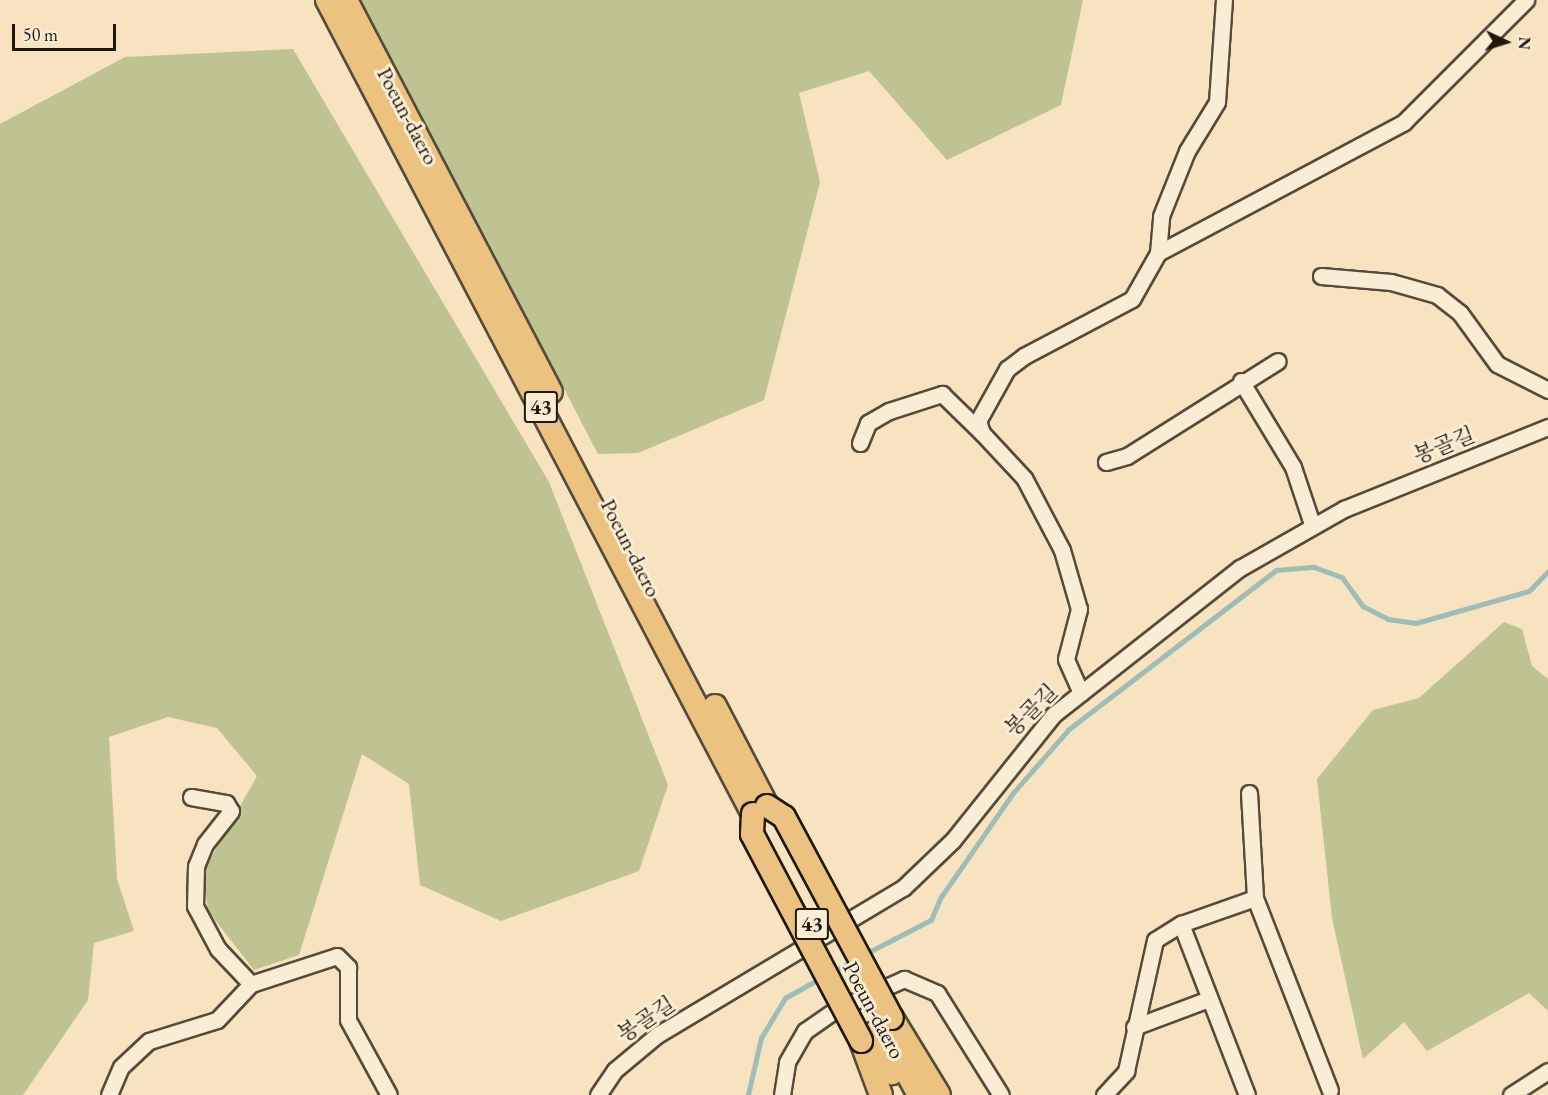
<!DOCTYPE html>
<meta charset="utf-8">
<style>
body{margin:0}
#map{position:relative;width:1548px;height:1095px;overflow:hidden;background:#f7e3bf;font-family:"EB Garamond","Noto Serif KR",serif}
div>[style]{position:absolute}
.green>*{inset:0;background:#bec391}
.stream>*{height:4.5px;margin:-2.25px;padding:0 2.25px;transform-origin:2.25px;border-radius:2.25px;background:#9ebdb7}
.roads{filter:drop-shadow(2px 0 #564b3b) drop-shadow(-2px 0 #564b3b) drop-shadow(0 2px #564b3b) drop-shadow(0 -2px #564b3b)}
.minor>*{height:15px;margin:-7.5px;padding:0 7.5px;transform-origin:7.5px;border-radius:7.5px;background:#faedd5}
.highway>*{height:22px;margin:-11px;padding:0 11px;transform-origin:11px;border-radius:11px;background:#ecc280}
.bridges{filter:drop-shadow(2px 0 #21180f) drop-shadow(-2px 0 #21180f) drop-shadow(0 2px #21180f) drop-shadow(0 -2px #21180f)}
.highway-bridge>*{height:22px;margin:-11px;padding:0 11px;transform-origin:11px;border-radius:11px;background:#ecc280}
span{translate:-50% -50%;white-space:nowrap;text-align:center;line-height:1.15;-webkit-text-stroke:6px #faedd5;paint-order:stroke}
.shield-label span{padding:2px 4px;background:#faedd5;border:2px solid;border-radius:4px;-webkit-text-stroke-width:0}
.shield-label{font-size:21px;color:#21180f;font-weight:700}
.street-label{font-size:22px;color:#21180f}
.north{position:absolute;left:1476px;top:12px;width:60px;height:60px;-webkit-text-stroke:4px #faedd5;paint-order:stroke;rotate:94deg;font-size:16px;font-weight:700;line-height:24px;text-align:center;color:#21180f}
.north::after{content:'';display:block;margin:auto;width:21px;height:27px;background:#21180f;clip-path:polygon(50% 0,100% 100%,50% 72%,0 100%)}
.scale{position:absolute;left:12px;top:24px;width:104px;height:27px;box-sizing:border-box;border:3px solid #21180f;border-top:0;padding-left:8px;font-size:18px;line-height:21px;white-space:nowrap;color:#21180f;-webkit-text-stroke:4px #faedd5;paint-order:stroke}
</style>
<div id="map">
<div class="green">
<i style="clip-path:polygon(361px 0,1083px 0,1061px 105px,947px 160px,869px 71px,799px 93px,820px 182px,764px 400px,638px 453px,598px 454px)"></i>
<i style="clip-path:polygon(293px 49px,549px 482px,668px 785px,639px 871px,501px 921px,420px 885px,409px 784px,362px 754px,299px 955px,254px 970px,208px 911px,203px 872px,257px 776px,217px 728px,168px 717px,109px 737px,117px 879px,134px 931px,94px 943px,88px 1000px,23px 1095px,0 1095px,0 124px,125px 57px)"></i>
<i style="clip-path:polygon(1504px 622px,1522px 629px,1532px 666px,1548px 679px,1548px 1011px,1529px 993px,1427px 1051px,1404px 1022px,1363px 1059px,1332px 918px,1317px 779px,1373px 710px,1419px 698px)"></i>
</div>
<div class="stream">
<i style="left:865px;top:954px;width:74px;rotate:-27.3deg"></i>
<i style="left:931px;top:920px;width:25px;rotate:-67deg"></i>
<i style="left:941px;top:897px;width:126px;rotate:-55.3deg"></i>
<i style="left:1013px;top:793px;width:85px;rotate:-48.8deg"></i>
<i style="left:1069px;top:729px;width:261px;rotate:-37.5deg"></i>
<i style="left:1276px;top:570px;width:38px;rotate:-5deg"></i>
<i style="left:1314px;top:567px;width:30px;rotate:20deg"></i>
<i style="left:1342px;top:577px;width:36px;rotate:54deg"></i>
<i style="left:1363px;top:606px;width:28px;rotate:27deg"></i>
<i style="left:1388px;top:619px;width:28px;rotate:8deg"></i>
<i style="left:1416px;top:623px;width:117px;rotate:-15.8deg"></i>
<i style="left:1529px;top:591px;width:28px;rotate:-46deg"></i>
<i style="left:831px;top:973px;width:25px;rotate:-29deg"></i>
<i style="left:748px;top:1095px;width:58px;rotate:-77.2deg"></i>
<i style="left:761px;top:1038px;width:47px;rotate:-59deg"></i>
<i style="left:785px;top:998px;width:41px;rotate:-29.1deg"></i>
</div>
<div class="roads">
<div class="minor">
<i style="left:1158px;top:253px;width:279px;rotate:-28deg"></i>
<i style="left:1404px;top:122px;width:173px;rotate:-45deg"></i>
<i style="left:1321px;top:276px;width:70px;rotate:4.9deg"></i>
<i style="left:1391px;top:282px;width:48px;rotate:15.8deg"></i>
<i style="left:1437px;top:295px;width:29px;rotate:38deg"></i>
<i style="left:1460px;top:313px;width:63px;rotate:54deg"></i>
<i style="left:1497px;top:364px;width:57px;rotate:27deg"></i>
<i style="left:1241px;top:381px;width:100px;rotate:58.8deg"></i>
<i style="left:1293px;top:467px;width:60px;rotate:71.6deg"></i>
<i style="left:860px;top:443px;width:22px;rotate:-68deg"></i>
<i style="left:868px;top:423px;width:24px;rotate:-30deg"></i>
<i style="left:889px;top:411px;width:56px;rotate:-17.8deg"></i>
<i style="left:942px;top:394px;width:56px;rotate:44.3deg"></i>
<i style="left:1106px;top:462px;width:22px;rotate:-16deg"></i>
<i style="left:1127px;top:456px;width:178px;rotate:-32.2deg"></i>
<i style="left:1081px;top:693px;width:37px;rotate:-114deg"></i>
<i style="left:1066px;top:659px;width:52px;rotate:-75.4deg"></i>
<i style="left:1079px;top:609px;width:61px;rotate:-106.1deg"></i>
<i style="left:1062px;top:550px;width:81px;rotate:-117.8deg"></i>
<i style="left:1024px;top:478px;width:62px;rotate:-133deg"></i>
<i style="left:982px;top:433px;width:13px;rotate:-108deg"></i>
<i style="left:978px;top:421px;width:60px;rotate:-60.9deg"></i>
<i style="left:1007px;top:369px;width:21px;rotate:-37deg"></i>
<i style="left:1024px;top:356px;width:122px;rotate:-27.8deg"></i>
<i style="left:1132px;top:299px;width:53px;rotate:-60.5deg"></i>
<i style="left:1158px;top:253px;width:37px;rotate:-85deg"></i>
<i style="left:1161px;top:216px;width:70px;rotate:-68.2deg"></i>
<i style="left:1187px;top:151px;width:57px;rotate:-58.5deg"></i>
<i style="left:1217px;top:102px;width:102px;rotate:-86.1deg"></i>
<i style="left:1249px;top:793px;width:105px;rotate:86.7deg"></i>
<i style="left:1255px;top:898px;width:206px;rotate:68.7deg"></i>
<i style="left:191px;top:797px;width:36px;rotate:10deg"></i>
<i style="left:226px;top:803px;width:9px;rotate:58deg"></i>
<i style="left:231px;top:811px;width:42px;rotate:128.2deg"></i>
<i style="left:205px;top:844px;width:24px;rotate:112deg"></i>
<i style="left:196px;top:866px;width:40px;rotate:91.4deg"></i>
<i style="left:195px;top:906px;width:49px;rotate:61.9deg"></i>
<i style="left:218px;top:949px;width:48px;rotate:46.7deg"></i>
<i style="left:1181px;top:924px;width:183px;rotate:68.9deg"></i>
<i style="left:1134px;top:1027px;width:77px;rotate:-20.6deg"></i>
<i style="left:109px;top:1095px;width:30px;rotate:-67deg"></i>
<i style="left:121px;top:1067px;width:38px;rotate:-43deg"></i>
<i style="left:149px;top:1041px;width:71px;rotate:-17.2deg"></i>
<i style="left:217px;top:1020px;width:50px;rotate:-46.6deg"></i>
<i style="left:251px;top:984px;width:90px;rotate:-18deg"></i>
<i style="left:337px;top:956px;width:16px;rotate:45deg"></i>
<i style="left:348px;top:967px;width:53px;rotate:90deg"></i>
<i style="left:348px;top:1020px;width:85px;rotate:61.3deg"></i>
<i style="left:598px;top:1095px;width:30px;rotate:-56deg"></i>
<i style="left:615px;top:1070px;width:55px;rotate:-39.8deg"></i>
<i style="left:657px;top:1035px;width:287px;rotate:-30.9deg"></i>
<i style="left:903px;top:888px;width:69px;rotate:-43.8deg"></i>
<i style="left:953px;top:840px;width:160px;rotate:-51.3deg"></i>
<i style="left:1053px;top:715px;width:238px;rotate:-38.2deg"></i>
<i style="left:1240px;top:568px;width:120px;rotate:-29.6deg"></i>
<i style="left:1344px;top:509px;width:220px;rotate:-21.9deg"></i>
<i style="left:782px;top:1095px;width:33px;rotate:-81deg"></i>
<i style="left:787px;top:1062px;width:36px;rotate:-60deg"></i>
<i style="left:805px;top:1031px;width:37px;rotate:-35deg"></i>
<i style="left:835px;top:1010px;width:76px;rotate:-24.2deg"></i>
<i style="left:904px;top:979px;width:36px;rotate:23deg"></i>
<i style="left:937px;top:993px;width:120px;rotate:57.9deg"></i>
<i style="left:1104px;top:1095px;width:33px;rotate:-47deg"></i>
<i style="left:1126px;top:1071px;width:134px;rotate:-77.5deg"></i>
<i style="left:1155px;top:940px;width:31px;rotate:-32deg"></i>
<i style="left:1181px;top:924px;width:78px;rotate:-19.4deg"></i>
<i style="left:1511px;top:1095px;width:44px;rotate:-33deg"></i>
</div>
<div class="highway">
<i style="left:327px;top:0;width:919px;rotate:62.38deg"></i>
<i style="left:346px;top:0;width:442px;rotate:62.4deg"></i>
<i style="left:715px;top:706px;width:113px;rotate:62.5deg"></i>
<i style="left:892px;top:1018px;width:90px;rotate:58.6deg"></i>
<i style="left:872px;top:1034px;width:44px;rotate:62.9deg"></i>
<i style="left:861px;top:1041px;width:58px;rotate:69.7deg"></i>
<i style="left:894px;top:1049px;width:52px;rotate:61.5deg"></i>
</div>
</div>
<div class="bridges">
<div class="highway-bridge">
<i style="left:767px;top:806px;width:20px;rotate:33deg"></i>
<i style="left:784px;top:817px;width:228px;rotate:61.8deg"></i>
<i style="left:753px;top:814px;width:20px;rotate:93deg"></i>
<i style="left:752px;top:834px;width:234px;rotate:62.2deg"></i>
</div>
</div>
<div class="shield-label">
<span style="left:541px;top:407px">43</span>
<span style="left:812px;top:924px">43</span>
</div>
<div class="street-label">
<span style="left:408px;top:116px;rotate:62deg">Poeun-daero</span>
<span style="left:1444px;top:445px;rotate:-22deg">봉골길</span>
<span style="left:631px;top:548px;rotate:63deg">Poeun-daero</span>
<span style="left:1031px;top:710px;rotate:-45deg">봉골길</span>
<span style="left:874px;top:1010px;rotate:62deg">Poeun-daero</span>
<span style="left:646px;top:1019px;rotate:-34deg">봉골길</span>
</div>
<div class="north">N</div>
<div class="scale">50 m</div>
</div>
